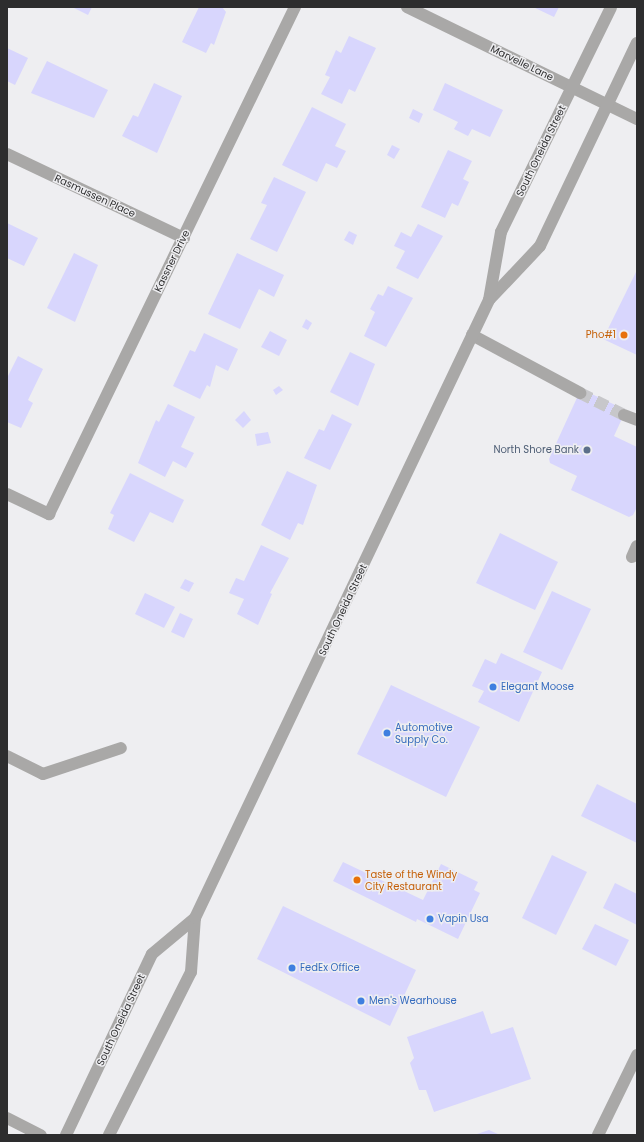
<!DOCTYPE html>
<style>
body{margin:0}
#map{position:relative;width:644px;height:1142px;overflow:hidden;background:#eeeef1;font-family:Poppins,sans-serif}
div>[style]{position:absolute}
.building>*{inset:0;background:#d8d6fd}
.minor-tunnel>*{height:12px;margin-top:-6px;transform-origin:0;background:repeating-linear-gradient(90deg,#c7c7ca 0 12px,transparent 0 18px)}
.minor>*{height:12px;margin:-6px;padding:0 6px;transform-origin:6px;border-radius:6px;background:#a9a8a7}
.dots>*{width:11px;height:11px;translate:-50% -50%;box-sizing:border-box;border:2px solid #eeeef1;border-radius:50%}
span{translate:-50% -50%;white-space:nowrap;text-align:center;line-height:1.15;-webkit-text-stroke:3px #eeeef1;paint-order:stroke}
.street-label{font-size:10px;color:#2d2d2e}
.food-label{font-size:10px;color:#c56008}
.right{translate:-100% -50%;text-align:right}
.left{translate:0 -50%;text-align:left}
.service-label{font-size:10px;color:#4e5e75}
.shop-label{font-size:10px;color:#366cbe}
.frame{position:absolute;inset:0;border:8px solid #2d2d2e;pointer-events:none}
</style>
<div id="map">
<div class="building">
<i style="clip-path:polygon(72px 7px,92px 7px,88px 15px)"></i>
<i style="clip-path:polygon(199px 7px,222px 7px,226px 12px,214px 45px,211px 43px,206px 53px,182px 42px)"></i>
<i style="clip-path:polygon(533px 7px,559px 7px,554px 17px)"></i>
<i style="clip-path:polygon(349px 36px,376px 48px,355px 92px,349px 89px,342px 104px,321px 94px,330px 77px,325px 75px,336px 50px,341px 53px)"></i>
<i style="clip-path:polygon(7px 48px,28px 58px,15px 85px,7px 81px)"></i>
<i style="clip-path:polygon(47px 61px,108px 90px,94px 118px,31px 93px)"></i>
<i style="clip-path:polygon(154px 83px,182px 96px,157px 153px,122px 136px,133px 115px,138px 117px)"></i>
<i style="clip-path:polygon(445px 83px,503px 110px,490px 137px,472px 129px,468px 136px,454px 129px,458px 122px,433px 110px)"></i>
<i style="clip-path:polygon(312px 107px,346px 124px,335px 146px,346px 151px,337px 168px,326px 163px,317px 182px,282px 165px)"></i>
<i style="clip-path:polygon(413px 109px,423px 114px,419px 123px,409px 118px)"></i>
<i style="clip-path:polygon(392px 145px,400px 149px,394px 159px,387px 155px)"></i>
<i style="clip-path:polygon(448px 150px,472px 161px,463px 179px,469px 182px,458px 206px,452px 203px,445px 218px,421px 207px)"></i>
<i style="clip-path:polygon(274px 177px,306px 192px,277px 252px,250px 239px,267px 205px,261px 203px)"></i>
<i style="clip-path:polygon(7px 223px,38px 238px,24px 266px,7px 258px)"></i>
<i style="clip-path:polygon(418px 224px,443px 236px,418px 279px,396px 268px,405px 251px,394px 246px,401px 232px,411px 237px)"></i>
<i style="clip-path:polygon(349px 231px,357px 235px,353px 245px,344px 240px)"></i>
<i style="clip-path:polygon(74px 253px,98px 265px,75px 322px,47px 308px)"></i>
<i style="clip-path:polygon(237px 253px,284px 275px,274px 297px,259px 289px,240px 329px,208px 314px)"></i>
<i style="clip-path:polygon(637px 270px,637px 355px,603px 339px)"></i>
<i style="clip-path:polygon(388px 286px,413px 298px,386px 347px,364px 336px,375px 312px,370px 309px,378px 294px,383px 296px)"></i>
<i style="clip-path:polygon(306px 319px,312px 323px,308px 330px,302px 327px)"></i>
<i style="clip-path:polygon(270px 331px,287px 340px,279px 356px,261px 347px)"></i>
<i style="clip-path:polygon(204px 333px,238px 349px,228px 371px,216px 365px,210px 387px,207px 385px,200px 399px,173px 386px,190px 350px,195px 352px)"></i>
<i style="clip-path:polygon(350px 352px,375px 364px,358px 406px,330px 392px)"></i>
<i style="clip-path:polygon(18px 356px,43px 369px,28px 400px,33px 403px,21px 428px,7px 422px,7px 378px)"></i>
<i style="clip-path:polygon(279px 386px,283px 390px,276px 395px,273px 390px)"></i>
<i style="clip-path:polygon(581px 389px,626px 410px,614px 436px,637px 447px,637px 507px,633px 515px,629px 517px,571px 490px,577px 476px,550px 463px,549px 459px)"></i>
<i style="clip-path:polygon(168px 404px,195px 417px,181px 447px,194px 453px,186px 468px,173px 461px,165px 477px,138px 463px,156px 420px,159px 422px)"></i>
<i style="clip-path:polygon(244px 411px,251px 420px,243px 428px,235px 420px)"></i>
<i style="clip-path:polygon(332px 414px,352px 424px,330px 470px,304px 458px,319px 429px,324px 431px)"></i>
<i style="clip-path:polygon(268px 432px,271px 443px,257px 446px,255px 434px)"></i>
<i style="clip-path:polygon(287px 471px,317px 485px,303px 525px,298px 523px,290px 540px,261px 525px)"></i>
<i style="clip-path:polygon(130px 473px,184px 500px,173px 523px,150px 512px,134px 542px,108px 529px,114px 515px,110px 513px)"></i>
<i style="clip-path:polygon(500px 533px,558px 562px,535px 610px,476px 583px)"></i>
<i style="clip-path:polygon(261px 545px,289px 558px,270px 593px,272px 594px,258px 625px,237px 614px,244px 599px,229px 593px,236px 578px,244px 581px)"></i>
<i style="clip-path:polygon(185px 579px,194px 583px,189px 592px,180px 588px)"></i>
<i style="clip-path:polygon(552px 591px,591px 609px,562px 670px,523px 652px)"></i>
<i style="clip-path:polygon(145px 593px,175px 607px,164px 628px,135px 614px)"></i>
<i style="clip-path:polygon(180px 613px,193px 619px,184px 638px,171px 632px)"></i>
<i style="clip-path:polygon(501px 653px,542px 672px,519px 722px,478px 702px,484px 691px,472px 686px,485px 659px,496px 664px)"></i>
<i style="clip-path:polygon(391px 685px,480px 727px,446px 797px,357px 754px)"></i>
<i style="clip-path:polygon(597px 784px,637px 804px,637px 843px,581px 816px)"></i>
<i style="clip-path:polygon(552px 855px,587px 872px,556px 935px,522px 918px)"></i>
<i style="clip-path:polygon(343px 862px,423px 900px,441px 864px,478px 882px,474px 890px,480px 893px,458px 939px,417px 919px,416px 922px,333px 881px)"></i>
<i style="clip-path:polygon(615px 883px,637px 894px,637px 925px,603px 908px)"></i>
<i style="clip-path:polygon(283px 906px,416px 970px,390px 1026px,257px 959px)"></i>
<i style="clip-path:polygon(595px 924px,629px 940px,616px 966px,582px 949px)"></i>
<i style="clip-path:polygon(483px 1011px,491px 1034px,513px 1027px,531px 1079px,434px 1112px,426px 1090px,419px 1090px,410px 1063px,414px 1058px,407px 1037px)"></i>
<i style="clip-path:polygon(489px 1130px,500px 1135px,474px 1135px)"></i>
</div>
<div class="minor-tunnel">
<i style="left:580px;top:393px;width:49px;rotate:26.6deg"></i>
</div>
<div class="minor">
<i style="left:407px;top:7px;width:256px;rotate:26deg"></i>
<i style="left:7px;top:154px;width:196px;rotate:25.4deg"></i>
<i style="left:489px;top:300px;width:74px;rotate:-46.6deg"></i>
<i style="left:540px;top:246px;width:225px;rotate:-64.5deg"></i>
<i style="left:472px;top:335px;width:123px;rotate:28.2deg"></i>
<i style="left:624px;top:415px;width:14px;rotate:21deg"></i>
<i style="left:7px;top:494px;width:47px;rotate:25.5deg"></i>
<i style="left:49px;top:514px;width:564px;rotate:-64.12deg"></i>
<i style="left:632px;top:557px;width:12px;rotate:-66deg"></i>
<i style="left:7px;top:756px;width:40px;rotate:26.6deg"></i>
<i style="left:43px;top:774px;width:82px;rotate:-18.4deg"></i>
<i style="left:7px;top:1118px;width:38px;rotate:27deg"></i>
<i style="left:66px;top:1135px;width:200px;rotate:-64.6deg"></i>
<i style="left:152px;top:954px;width:56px;rotate:-39.9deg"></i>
<i style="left:109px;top:1135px;width:182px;rotate:-63.3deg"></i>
<i style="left:191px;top:972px;width:54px;rotate:-85.8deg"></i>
<i style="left:195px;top:918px;width:684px;rotate:-64.56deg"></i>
<i style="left:489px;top:300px;width:69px;rotate:-80deg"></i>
<i style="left:501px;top:232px;width:250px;rotate:-63.9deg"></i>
<i style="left:598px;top:1135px;width:89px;rotate:-64deg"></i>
</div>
<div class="dots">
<i style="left:624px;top:335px;background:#e8710a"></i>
<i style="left:587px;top:450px;background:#5c6f8a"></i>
<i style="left:493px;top:687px;background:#3f7fe0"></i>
<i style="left:387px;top:733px;background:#3f7fe0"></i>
<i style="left:357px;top:880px;background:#e8710a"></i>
<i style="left:430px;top:919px;background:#3f7fe0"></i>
<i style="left:292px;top:968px;background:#3f7fe0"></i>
<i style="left:361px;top:1001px;background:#3f7fe0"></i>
</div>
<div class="street-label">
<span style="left:522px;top:63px;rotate:26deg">Marvelle Lane</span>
<span style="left:541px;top:151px;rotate:-64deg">South Oneida Street</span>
<span style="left:95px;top:196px;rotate:25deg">Rasmussen Place</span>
<span style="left:172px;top:261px;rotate:-64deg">Kassner Drive</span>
<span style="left:343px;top:610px;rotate:-65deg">South Oneida Street</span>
<span style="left:121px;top:1020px;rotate:-65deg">South Oneida Street</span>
</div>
<div class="food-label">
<span class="right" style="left:616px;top:335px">Pho#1</span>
<span class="left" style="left:365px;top:880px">Taste of the Windy<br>City Restaurant</span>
</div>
<div class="service-label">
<span class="right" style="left:579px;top:450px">North Shore Bank</span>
</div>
<div class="shop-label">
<span class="left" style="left:501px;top:687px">Elegant Moose</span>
<span class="left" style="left:395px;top:733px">Automotive<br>Supply Co.</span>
<span class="left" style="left:438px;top:919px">Vapin Usa</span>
<span class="left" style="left:300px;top:968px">FedEx Office</span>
<span class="left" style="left:369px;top:1001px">Men's Wearhouse</span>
</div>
<div class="frame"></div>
</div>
